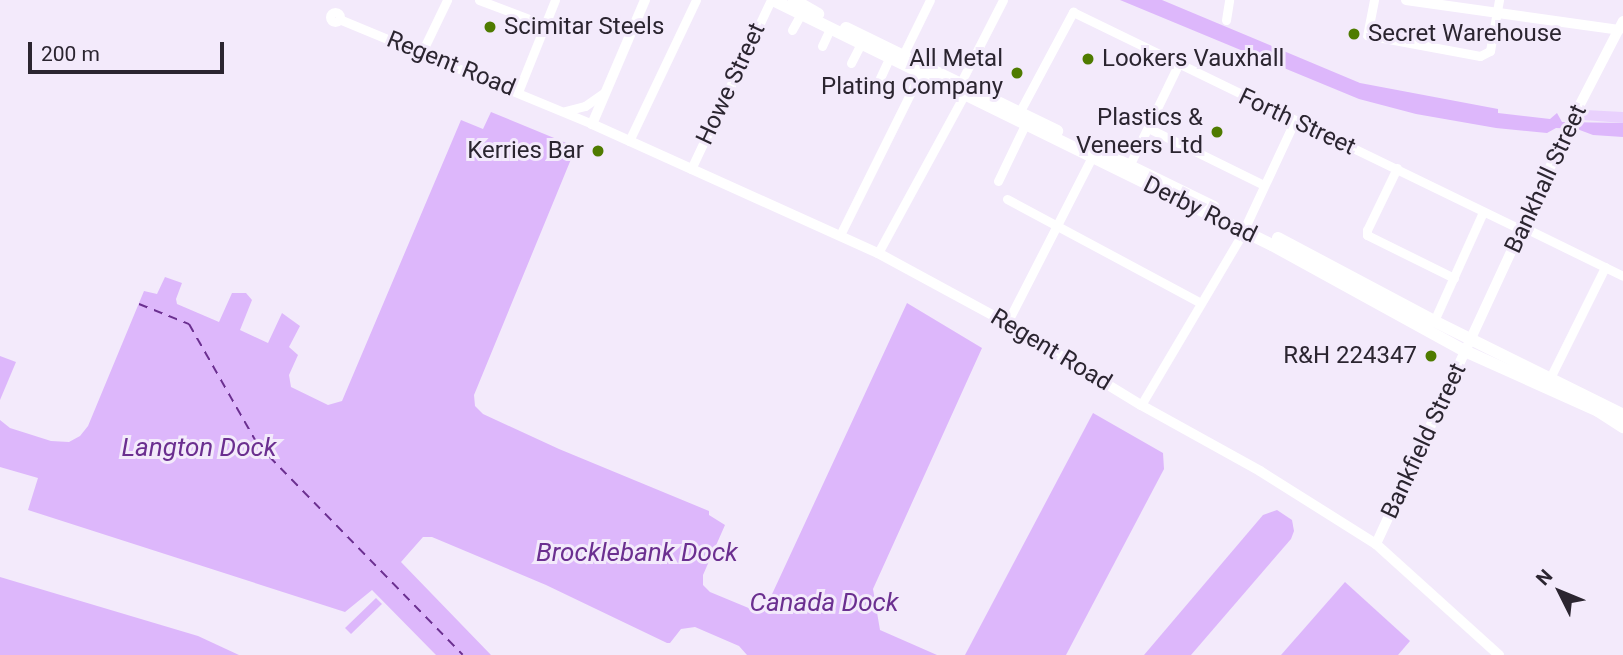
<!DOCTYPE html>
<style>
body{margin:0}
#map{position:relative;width:1623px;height:655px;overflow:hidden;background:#f3eafb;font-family:Roboto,sans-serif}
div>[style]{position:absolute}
.green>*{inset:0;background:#e9d1fd}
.water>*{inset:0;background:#ddb7fb}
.ferry>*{height:2px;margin-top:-1px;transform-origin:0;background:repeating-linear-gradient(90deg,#6b2f90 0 9px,transparent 0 16px)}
.minor>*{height:9px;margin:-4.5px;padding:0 4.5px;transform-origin:4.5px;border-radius:4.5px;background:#fff}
.minor>.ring{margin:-4.5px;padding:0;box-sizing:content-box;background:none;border:9px solid #fff;border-radius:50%}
.major>*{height:10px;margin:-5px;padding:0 5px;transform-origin:5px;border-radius:5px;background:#fff}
.highway>*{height:12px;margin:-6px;padding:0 6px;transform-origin:6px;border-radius:6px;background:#fff}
.dots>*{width:19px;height:19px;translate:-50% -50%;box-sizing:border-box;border:4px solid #f3eafb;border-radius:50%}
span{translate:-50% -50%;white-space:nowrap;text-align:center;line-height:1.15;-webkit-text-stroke:6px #f3eafb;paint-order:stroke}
.poi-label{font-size:24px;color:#2b2530}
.left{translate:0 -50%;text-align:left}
.right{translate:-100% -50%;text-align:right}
.street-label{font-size:24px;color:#2b2530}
.water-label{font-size:26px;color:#6b2f90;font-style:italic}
.north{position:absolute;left:1525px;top:557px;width:70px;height:70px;-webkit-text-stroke:5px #f3eafb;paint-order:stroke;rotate:313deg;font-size:19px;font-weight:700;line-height:28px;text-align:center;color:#2b2530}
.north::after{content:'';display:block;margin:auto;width:24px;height:32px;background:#2b2530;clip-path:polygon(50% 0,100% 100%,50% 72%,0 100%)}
.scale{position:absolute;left:28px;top:42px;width:196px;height:32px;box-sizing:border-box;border:4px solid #2b2530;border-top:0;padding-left:9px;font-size:21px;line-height:24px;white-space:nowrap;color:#2b2530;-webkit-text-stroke:5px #f3eafb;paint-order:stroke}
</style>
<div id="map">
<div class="green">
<i style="clip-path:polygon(1585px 110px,1623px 112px,1623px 123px,1584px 120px,1576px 124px)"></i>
</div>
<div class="water">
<i style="clip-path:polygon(1120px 0,1162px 0,1360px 83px,1498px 109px,1498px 113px,1550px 119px,1557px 113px,1562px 122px,1623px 123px,1623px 137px,1593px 135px,1577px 129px,1556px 128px,1547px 133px,1496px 128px,1416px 114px,1359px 99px)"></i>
<i style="clip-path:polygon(491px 112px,576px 147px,474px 395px,475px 406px,483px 414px,559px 449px,709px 511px,709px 515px,725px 525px,703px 575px,703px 585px,710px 592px,751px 609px,767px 605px,907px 303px,982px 348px,873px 589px,880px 630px,937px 655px,747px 655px,739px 646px,695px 627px,681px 629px,670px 643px,667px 643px,546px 585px,432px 537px,423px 537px,401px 562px,491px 655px,436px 655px,372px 590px,345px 612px,28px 510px,38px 478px,0 467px,0 420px,10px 428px,51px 441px,69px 442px,80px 436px,88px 426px,144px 291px,157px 294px,165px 277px,182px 283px,176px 299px,177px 304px,219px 322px,232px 293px,246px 293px,252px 300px,240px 330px,268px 343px,282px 313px,300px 326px,289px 347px,298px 355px,289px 375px,291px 387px,328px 405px,342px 401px,461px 120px,483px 129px)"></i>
<i style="clip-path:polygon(0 356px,16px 362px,0 400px)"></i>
<i style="clip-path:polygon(1093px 413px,1163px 453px,1164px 469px,1066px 655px,965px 655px)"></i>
<i style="clip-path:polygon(1277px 510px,1292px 520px,1294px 531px,1291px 539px,1191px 655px,1144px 655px,1263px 515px)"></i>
<i style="clip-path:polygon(0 577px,198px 636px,239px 655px,0 655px)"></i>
<i style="clip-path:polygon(1345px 582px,1410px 641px,1398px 655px,1281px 655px)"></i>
<i style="clip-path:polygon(376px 598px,382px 604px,351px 634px,345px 628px)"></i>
</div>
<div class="ferry">
<i style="left:139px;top:304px;width:54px;rotate:21.8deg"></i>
<i style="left:189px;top:324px;width:139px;rotate:60.3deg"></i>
<i style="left:258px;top:445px;width:293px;rotate:45.7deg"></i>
</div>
<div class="minor">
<i style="left:479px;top:0;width:71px;rotate:20.7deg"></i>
<i style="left:1374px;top:0;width:36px;rotate:101deg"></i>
<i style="left:1367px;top:35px;width:115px;rotate:10.5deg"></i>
<i style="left:1480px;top:56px;width:11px;rotate:-27deg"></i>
<i style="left:1490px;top:51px;width:52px;rotate:-80deg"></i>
<i class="ring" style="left:330px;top:12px;width:1px;height:1px"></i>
<i style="left:339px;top:19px;width:274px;rotate:22.5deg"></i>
<i style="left:1226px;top:20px;width:20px;rotate:-81deg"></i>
<i style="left:792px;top:30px;width:18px;rotate:-61deg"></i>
<i style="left:822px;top:46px;width:19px;rotate:-65deg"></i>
<i style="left:422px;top:52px;width:58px;rotate:-64.3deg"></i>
<i style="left:903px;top:55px;width:61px;rotate:-63.9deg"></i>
<i style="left:851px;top:63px;width:20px;rotate:-63deg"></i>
<i style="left:880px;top:78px;width:21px;rotate:-65deg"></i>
<i style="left:961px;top:82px;width:92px;rotate:-62.9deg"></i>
<i style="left:518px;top:92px;width:99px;rotate:-68.1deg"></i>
<i style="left:565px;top:111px;width:21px;rotate:-14deg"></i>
<i style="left:585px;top:106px;width:24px;rotate:-35deg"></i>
<i style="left:1019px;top:113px;width:115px;rotate:-61.9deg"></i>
<i style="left:1073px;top:12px;width:498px;rotate:25.9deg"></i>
<i style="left:1148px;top:128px;width:129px;rotate:26.2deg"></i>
<i style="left:629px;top:141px;width:156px;rotate:-64.6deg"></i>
<i style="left:1129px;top:166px;width:112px;rotate:-64.1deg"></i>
<i style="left:1397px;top:168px;width:69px;rotate:115.8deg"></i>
<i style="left:1367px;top:230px;width:5px;rotate:90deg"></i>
<i style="left:1367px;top:235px;width:97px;rotate:26.3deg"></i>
<i style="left:691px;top:169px;width:187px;rotate:-64.7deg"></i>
<i style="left:998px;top:181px;width:62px;rotate:-64.3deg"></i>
<i style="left:1007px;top:199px;width:220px;rotate:28.2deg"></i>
<i style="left:1247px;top:223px;width:111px;rotate:-65deg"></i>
<i style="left:1523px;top:227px;width:111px;rotate:26.1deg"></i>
<i style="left:840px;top:235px;width:180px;rotate:-63.6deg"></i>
<i style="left:878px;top:253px;width:180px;rotate:-61.4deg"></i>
<i style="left:1434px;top:321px;width:120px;rotate:-65.8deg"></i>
<i style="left:1007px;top:323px;width:186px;rotate:-62.9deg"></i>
<i style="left:1550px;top:378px;width:124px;rotate:-63.6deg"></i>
<i style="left:1141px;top:405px;width:202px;rotate:-59.4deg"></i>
</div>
<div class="major">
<i style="left:645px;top:0;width:135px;rotate:113.1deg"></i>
<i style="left:592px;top:124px;width:314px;rotate:24.3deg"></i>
<i style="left:878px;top:253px;width:147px;rotate:28.5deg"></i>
<i style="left:1007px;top:323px;width:157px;rotate:31.5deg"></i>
<i style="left:1141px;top:405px;width:136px;rotate:29deg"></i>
<i style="left:1260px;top:471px;width:137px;rotate:32.2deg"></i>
<i style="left:1376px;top:544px;width:166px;rotate:42.1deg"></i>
<i style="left:1406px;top:0;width:215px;rotate:8deg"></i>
<i style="left:1376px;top:544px;width:472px;rotate:-65.2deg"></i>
<i style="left:1574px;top:116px;width:107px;rotate:-62.7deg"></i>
</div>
<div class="highway">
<i style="left:773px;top:0;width:556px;rotate:26.15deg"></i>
<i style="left:1272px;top:245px;width:222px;rotate:28.8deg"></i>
<i style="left:1467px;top:352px;width:144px;rotate:24.2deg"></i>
<i style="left:1598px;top:411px;width:30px;rotate:33deg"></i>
<i style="left:794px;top:0;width:28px;rotate:30deg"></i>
<i style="left:846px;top:28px;width:235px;rotate:26deg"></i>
<i style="left:1095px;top:149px;width:132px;rotate:26deg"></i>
<i style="left:1278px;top:238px;width:177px;rotate:28deg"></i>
<i style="left:1434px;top:321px;width:211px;rotate:26.4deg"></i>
</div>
<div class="dots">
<i style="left:490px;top:27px;background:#4f7b00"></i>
<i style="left:1354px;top:34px;background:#4f7b00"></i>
<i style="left:1088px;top:59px;background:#4f7b00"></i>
<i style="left:1017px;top:73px;background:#4f7b00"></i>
<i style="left:1217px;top:132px;background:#4f7b00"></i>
<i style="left:598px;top:151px;background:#4f7b00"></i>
<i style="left:1431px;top:356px;background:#4f7b00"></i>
</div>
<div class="poi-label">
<span class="left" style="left:504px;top:27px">Scimitar Steels</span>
<span class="left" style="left:1368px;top:34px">Secret Warehouse</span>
<span class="right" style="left:1003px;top:73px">All Metal<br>Plating Company</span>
<span class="left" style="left:1102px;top:59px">Lookers Vauxhall</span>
<span class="right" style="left:1203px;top:132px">Plastics &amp;<br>Veneers Ltd</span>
<span class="right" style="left:584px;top:151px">Kerries Bar</span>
<span class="right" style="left:1417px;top:356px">R&amp;H 224347</span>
</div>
<div class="street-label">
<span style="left:451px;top:64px;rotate:22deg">Regent Road</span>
<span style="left:731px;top:84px;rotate:-65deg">Howe Street</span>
<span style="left:1297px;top:122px;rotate:25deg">Forth Street</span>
<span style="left:1546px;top:179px;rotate:-65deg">Bankhall Street</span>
<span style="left:1200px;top:210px;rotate:26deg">Derby Road</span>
<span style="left:1051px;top:350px;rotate:31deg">Regent Road</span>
<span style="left:1424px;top:441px;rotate:-65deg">Bankfield Street</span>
</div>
<div class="water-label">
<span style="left:199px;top:448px">Langton Dock</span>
<span style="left:637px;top:553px">Brocklebank Dock</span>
<span style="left:824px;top:603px">Canada Dock</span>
</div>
<div class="north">N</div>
<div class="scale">200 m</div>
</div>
